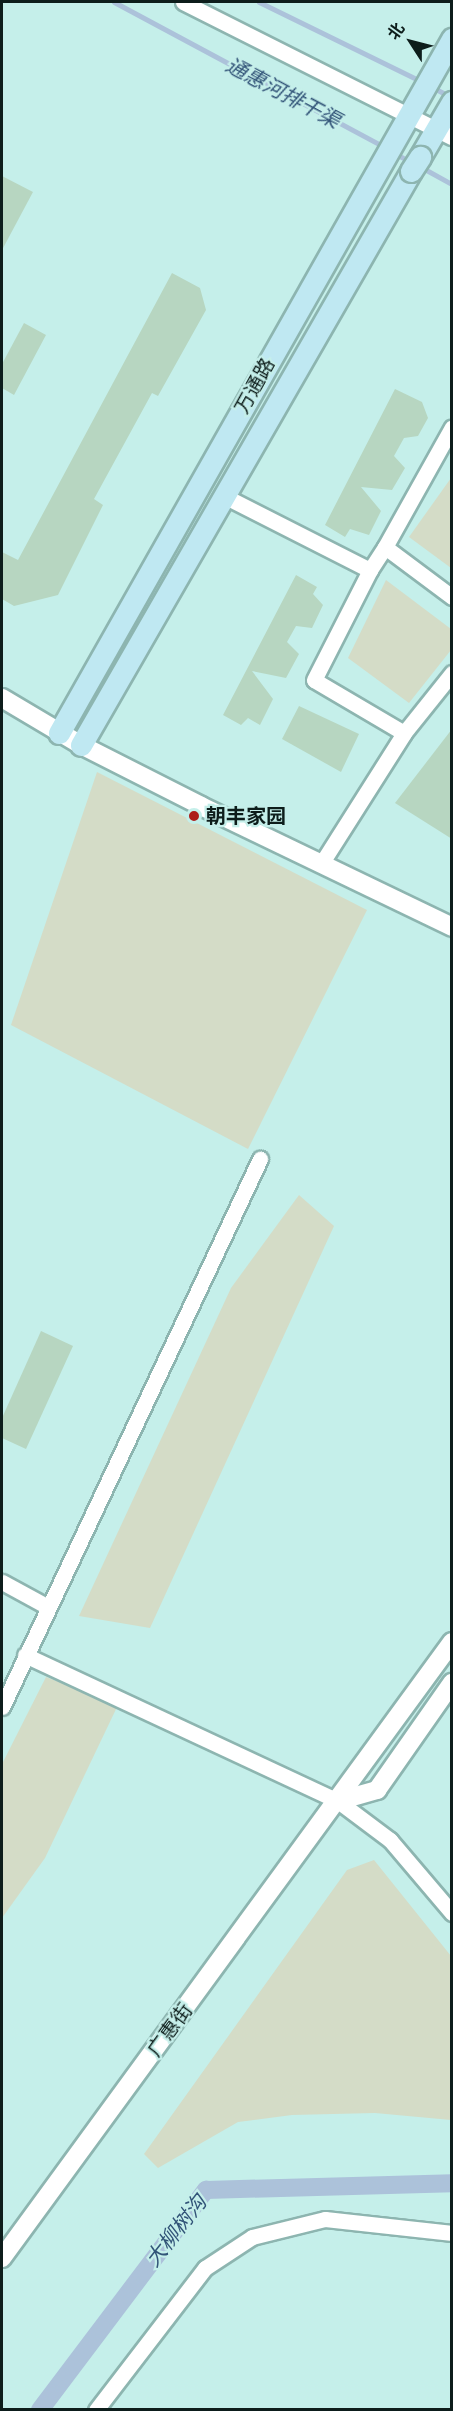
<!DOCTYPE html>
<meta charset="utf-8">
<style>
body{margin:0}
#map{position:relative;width:453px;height:2411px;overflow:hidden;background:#c5efea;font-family:Karla,"Noto Sans SC",sans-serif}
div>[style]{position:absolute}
.green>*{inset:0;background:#d4dcc7}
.stream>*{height:5px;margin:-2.5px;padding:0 2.5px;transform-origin:2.5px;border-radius:2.5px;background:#acc2da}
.canal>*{height:18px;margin:-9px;padding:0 9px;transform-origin:9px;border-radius:9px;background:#acc2da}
.building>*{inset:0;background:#b7d6c1}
.roads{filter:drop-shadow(2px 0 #8db5b0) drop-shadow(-2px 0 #8db5b0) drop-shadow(0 2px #8db5b0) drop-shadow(0 -2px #8db5b0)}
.minor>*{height:15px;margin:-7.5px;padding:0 7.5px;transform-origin:7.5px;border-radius:7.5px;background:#fff}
.tertiary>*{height:18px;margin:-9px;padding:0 9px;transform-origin:9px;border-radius:9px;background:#fff}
.secondary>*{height:21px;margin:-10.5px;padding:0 10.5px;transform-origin:10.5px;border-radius:10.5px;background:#bfe8f2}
.bridges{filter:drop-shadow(2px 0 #8db5b0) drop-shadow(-2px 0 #8db5b0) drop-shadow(0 2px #8db5b0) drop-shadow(0 -2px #8db5b0)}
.secondary-bridge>*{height:21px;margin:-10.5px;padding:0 10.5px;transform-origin:10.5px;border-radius:10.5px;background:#bfe8f2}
.dots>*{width:16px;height:16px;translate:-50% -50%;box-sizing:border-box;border:3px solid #c5efea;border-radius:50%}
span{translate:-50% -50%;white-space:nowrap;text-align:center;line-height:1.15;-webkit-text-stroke:4.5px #c5efea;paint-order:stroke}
.street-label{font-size:20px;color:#0d1d1b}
.poi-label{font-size:20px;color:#0d1d1b;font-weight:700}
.left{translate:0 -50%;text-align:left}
.water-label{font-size:21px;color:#325478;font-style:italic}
.frame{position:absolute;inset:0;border:3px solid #0d1d1b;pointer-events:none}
.north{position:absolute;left:381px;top:12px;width:60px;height:60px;-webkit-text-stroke:4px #c5efea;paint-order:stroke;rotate:306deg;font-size:16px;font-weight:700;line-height:24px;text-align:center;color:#0d1d1b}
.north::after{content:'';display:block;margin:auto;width:21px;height:27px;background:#0d1d1b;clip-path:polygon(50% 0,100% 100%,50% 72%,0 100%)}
</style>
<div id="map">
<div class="green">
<i style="clip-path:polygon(451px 478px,451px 568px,409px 537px)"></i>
<i style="clip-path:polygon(386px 580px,451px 629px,451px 650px,409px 703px,348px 658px)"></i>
<i style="clip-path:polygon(97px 772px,367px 910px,248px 1149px,11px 1025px)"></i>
<i style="clip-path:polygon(299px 1195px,334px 1226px,150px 1628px,79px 1616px,231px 1288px)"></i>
<i style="clip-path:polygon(46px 1677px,118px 1705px,45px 1858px,2px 1918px,2px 1764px)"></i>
<i style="clip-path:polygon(374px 1860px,451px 1956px,451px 2120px,375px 2113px,292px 2115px,238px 2122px,158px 2168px,144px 2154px,347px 1870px)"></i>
</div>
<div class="stream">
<i style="left:114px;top:2px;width:306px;rotate:28.2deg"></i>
<i style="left:259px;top:2px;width:182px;rotate:26.1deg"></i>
<i style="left:430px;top:86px;width:24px;rotate:28deg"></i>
<i style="left:392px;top:152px;width:21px;rotate:28deg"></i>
<i style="left:419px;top:166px;width:38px;rotate:29deg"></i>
</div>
<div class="canal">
<i style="left:40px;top:2410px;width:276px;rotate:-53deg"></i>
<i style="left:206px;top:2190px;width:246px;rotate:-1.6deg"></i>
</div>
<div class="building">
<i style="clip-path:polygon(2px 176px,33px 192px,2px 250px)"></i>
<i style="clip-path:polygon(172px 273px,200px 288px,206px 310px,158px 396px,152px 393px,94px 499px,103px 505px,58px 595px,14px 606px,2px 599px,2px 552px,18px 560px)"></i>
<i style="clip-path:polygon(24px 323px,46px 335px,14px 395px,2px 388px,2px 364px)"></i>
<i style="clip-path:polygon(395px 389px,422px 402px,428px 418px,418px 436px,404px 438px,394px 456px,405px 468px,392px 490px,361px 487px,381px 511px,369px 535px,350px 529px,345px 537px,325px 525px)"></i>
<i style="clip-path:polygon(296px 575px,317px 587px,313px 594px,323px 605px,312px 628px,296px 626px,287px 642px,299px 654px,286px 678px,252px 671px,273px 699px,260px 725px,248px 718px,241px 725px,223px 715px)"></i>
<i style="clip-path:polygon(299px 706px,359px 734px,341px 772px,282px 739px)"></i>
<i style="clip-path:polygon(452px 729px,452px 839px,395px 803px)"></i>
<i style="clip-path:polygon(41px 1331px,73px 1346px,26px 1449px,2px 1438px,2px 1418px)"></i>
</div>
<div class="roads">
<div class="minor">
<i style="left:183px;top:2px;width:301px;rotate:26.7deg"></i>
<i style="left:224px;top:496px;width:164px;rotate:26.9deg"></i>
<i style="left:370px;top:570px;width:27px;rotate:-57deg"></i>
<i style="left:385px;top:547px;width:84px;rotate:36.7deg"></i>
<i style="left:385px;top:547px;width:137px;rotate:-60.8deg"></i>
<i style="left:404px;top:733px;width:77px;rotate:-51.3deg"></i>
<i style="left:321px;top:864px;width:155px;rotate:-57.6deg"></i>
<i style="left:404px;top:733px;width:104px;rotate:-149.5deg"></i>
<i style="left:314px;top:680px;width:123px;rotate:-63deg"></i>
<i style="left:2px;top:1582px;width:52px;rotate:28.5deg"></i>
<i style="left:25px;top:1655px;width:345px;rotate:25deg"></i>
<i style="left:338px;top:1801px;width:65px;rotate:36.9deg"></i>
<i style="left:390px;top:1840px;width:96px;rotate:49.7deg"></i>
<i style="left:2px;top:1707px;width:606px;rotate:-64.79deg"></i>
<i style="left:96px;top:2410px;width:179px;rotate:-52.5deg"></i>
<i style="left:205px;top:2268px;width:56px;rotate:-33.4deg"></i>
<i style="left:252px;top:2237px;width:75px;rotate:-13.9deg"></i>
<i style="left:325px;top:2219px;width:128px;rotate:6.3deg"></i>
</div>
<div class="tertiary">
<i style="left:2px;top:698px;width:92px;rotate:30.7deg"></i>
<i style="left:81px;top:745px;width:135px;rotate:26.9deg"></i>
<i style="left:201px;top:806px;width:279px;rotate:25.7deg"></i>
<i style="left:338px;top:1801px;width:41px;rotate:-15.8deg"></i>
<i style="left:377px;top:1790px;width:131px;rotate:-55deg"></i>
<i style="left:2px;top:2258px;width:763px;rotate:-53.85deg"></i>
</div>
<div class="secondary">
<i style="left:420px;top:157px;width:64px;rotate:-59.8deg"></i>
<i style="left:59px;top:733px;width:798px;rotate:-60.48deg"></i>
<i style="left:81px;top:745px;width:662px;rotate:-60.1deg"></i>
</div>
</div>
<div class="bridges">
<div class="secondary-bridge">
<i style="left:411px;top:171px;width:17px;rotate:-57deg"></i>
</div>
</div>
<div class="dots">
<i style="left:194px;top:816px;background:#ad1b19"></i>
</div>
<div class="street-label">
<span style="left:255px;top:386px;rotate:-61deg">万通路</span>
<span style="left:170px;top:2030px;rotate:-54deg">广惠街</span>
</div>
<div class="poi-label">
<span class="left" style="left:206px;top:816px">朝丰家园</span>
</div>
<div class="water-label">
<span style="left:283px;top:93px;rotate:28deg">通惠河排干渠</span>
<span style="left:176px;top:2231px;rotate:-52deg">大柳树沟</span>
</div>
<div class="frame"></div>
<div class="north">北</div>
</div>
